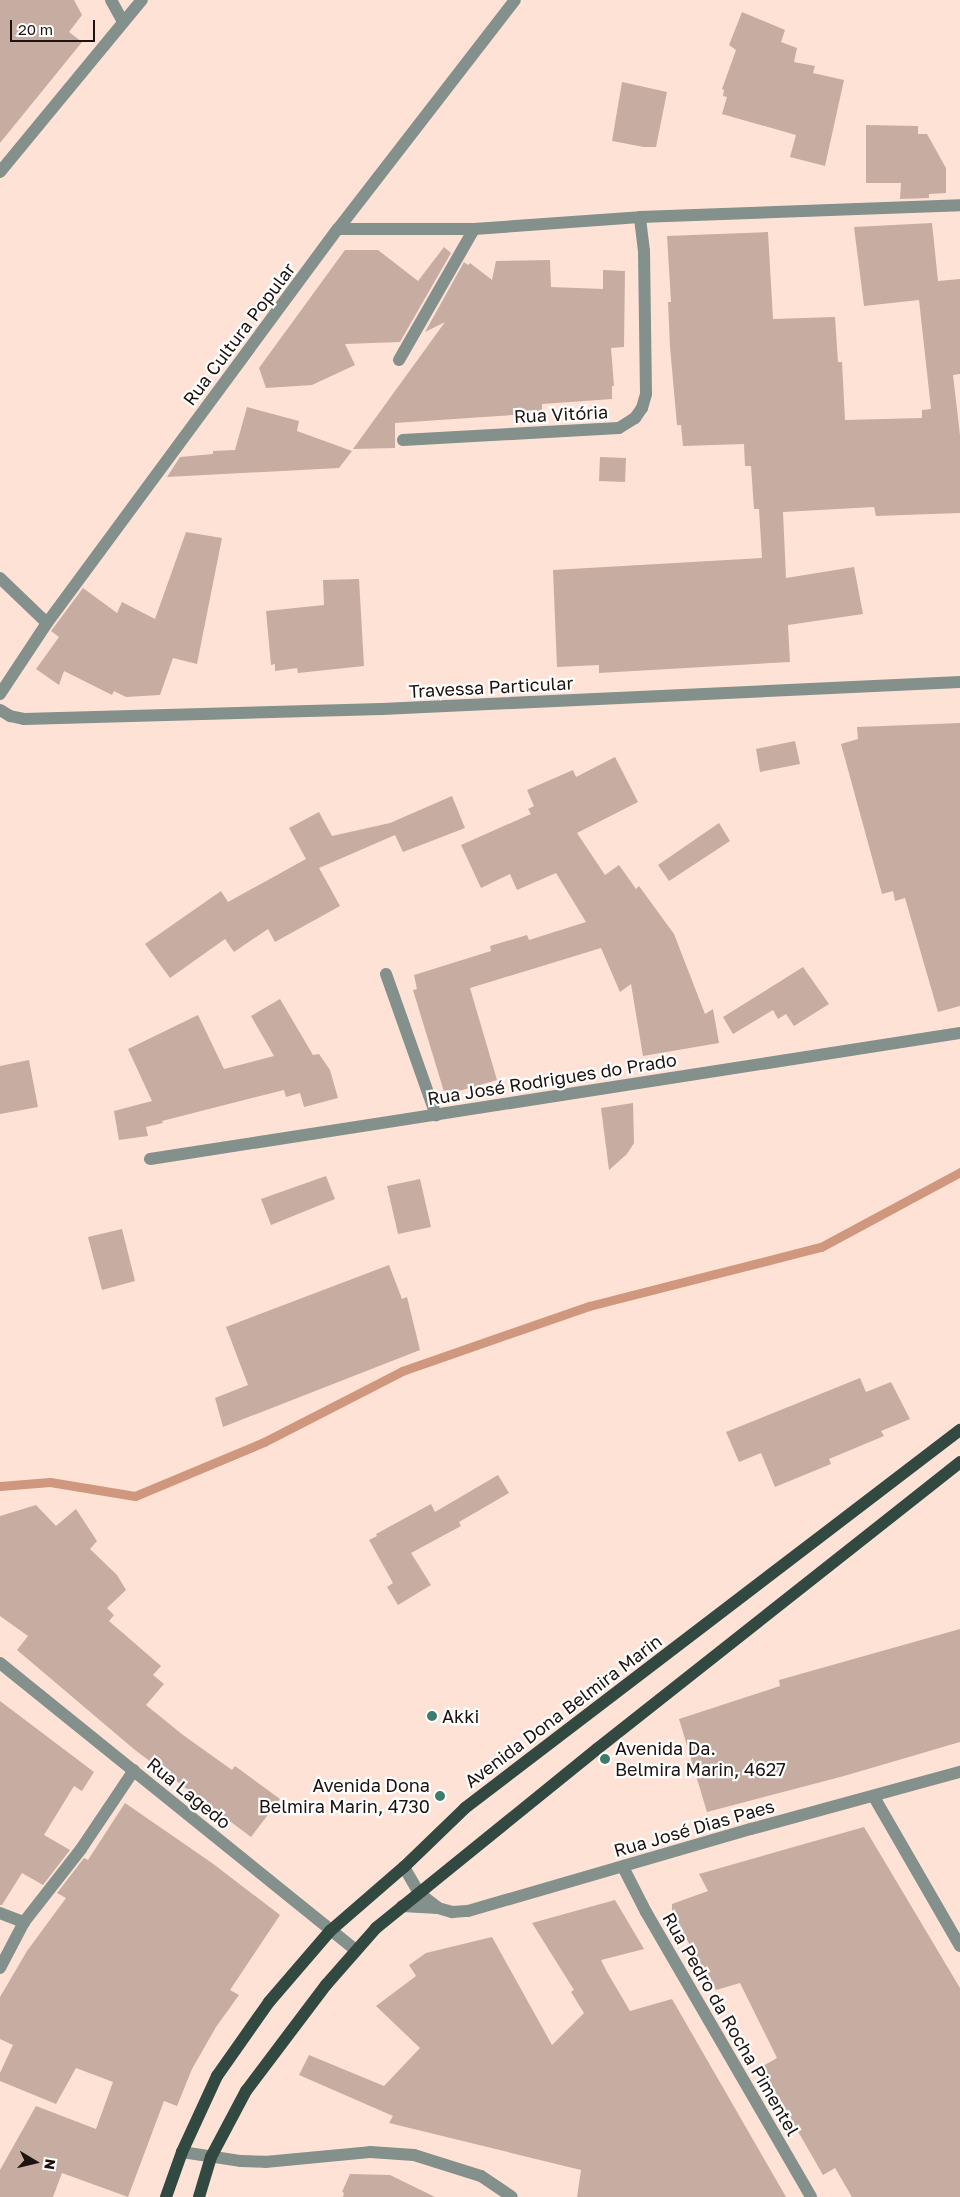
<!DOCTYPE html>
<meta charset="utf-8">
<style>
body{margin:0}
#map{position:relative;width:960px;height:2197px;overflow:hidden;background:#ffe2d6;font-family:"Golos Text",sans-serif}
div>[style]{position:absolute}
.stream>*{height:9px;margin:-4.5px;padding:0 4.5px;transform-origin:4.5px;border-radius:4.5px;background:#d0977f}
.building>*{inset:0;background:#c7aca1}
.minor>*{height:12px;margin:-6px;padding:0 6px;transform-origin:6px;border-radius:6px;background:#83908b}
.primary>*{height:12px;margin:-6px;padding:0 6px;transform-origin:6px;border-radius:6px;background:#324941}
.dots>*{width:14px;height:14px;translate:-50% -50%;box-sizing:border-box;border:2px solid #fff;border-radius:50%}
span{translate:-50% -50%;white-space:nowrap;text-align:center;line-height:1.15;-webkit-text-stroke:4.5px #fff;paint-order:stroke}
.street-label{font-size:18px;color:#1d1410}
.poi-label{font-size:18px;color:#1d1410}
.left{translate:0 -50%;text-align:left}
.right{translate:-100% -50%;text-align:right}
.north{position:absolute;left:10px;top:2137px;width:50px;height:50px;-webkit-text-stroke:4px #fff;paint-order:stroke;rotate:99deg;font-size:14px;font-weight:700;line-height:20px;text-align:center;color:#1d1410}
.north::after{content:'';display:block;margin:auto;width:18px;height:22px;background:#1d1410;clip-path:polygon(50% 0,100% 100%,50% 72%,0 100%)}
.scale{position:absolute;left:10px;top:20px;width:85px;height:22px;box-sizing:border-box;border:2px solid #1d1410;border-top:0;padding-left:6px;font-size:15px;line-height:18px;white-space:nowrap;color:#1d1410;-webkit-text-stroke:4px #fff;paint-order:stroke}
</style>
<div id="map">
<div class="stream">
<i style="left:0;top:1486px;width:50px;rotate:-4.6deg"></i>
<i style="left:50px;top:1482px;width:86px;rotate:9.4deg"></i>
<i style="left:135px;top:1496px;width:140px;rotate:-22.7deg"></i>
<i style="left:264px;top:1442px;width:155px;rotate:-27.2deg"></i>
<i style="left:402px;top:1371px;width:198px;rotate:-19.2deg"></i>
<i style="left:589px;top:1306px;width:239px;rotate:-14.3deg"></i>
<i style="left:821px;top:1247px;width:158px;rotate:-28.3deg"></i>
</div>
<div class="building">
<i style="clip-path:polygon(0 0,74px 0,82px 15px,69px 32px,82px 42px,0 143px)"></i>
<i style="clip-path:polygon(742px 12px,785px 30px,781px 42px,797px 48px,794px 62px,815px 66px,813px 73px,844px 80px,825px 166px,790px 157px,796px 135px,722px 114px,727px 97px,723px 96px,724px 90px,722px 89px,736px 50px,729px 45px)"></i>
<i style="clip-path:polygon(622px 82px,667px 92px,656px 147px,644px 147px,612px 141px)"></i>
<i style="clip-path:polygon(866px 125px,918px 126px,918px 134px,927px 134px,946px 168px,946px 193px,929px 194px,929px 198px,900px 199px,901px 183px,866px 183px)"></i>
<i style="clip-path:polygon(932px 223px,938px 281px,960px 279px,960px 374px,953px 375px,960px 435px,960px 513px,876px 516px,874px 507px,783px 512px,786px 578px,854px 567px,863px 614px,788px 625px,790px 662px,599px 673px,599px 665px,557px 667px,553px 570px,762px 558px,759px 509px,754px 509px,751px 466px,745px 466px,744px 444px,683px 446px,681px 425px,677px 425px,670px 347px,668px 302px,671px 302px,667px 236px,768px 232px,773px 319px,835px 317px,838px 362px,842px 362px,845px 420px,922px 418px,922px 410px,931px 409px,919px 300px,864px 306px,854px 227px)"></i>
<i style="clip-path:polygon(444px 247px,451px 253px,400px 342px,345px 344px,355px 365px,312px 385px,266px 388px,259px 368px,345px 250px,378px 250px,418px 281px)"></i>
<i style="clip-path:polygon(550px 260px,551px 287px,603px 289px,603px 270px,625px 271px,624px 347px,611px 348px,614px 386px,612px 386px,612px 399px,542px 404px,542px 413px,395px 423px,395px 448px,353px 449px,445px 322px,425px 332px,464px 262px,468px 265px,470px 263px,492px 280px,496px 261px)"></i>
<i style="clip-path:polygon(247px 407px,299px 421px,297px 431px,352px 451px,339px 468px,167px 477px,180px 457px,213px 454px,213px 451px,235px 450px)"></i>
<i style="clip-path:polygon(600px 457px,626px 458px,625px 482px,599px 481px)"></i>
<i style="clip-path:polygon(186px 532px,222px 538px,197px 664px,173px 658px,160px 695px,126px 697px,114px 691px,112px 695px,64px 671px,59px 685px,36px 669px,59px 637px,51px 631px,83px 588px,117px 613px,122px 602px,155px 619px)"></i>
<i style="clip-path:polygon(359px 579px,364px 666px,298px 673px,297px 668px,275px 671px,275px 664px,271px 665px,266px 611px,324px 605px,323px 580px)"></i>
<i style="clip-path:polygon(960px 723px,960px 1006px,938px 1012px,905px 898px,895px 901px,893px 891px,882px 894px,841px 744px,858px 739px,857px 727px)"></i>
<i style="clip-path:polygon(795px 741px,800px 764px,760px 772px,756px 749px)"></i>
<i style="clip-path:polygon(615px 757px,638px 802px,577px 833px,605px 875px,619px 865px,636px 889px,639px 886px,674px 934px,705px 1014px,713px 1009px,719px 1043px,643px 1056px,631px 984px,620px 992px,601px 948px,470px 988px,497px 1080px,445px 1095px,413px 990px,417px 989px,414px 975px,491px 951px,490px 946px,527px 935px,529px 940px,586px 922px,556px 873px,517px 890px,510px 874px,481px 888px,461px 845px,531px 814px,528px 809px,534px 806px,527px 790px,573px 770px,576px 777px)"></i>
<i style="clip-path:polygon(452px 796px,465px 828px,403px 852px,395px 835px,319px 868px,340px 906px,275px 942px,268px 929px,234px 952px,225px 939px,170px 978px,145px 944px,221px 891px,228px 902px,306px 859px,289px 828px,319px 812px,332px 836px,390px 823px)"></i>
<i style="clip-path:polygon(719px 823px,730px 841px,669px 881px,658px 865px)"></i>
<i style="clip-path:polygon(803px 967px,829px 1004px,794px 1026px,786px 1014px,778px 1019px,773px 1010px,733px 1034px,723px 1017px)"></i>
<i style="clip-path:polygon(280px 999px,313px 1055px,319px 1054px,330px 1070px,338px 1098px,304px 1107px,300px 1093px,286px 1097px,284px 1090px,162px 1121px,163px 1123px,146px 1127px,148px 1136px,119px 1140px,114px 1111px,152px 1101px,128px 1049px,198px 1015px,224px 1069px,274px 1056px,251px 1016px)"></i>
<i style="clip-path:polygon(29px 1060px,38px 1107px,0 1114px,0 1066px)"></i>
<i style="clip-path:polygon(633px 1103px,634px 1143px,627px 1154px,609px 1170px,601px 1108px)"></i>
<i style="clip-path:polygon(326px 1176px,335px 1199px,271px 1225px,261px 1199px)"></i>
<i style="clip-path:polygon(420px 1179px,431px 1227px,398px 1234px,387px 1186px)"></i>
<i style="clip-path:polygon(122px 1229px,135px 1281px,102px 1290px,88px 1237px)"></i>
<i style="clip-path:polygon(389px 1265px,402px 1299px,407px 1297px,420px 1350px,223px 1427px,215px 1398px,248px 1385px,226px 1327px)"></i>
<i style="clip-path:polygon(860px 1378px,866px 1392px,891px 1382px,910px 1419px,881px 1431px,884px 1436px,829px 1459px,831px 1464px,775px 1487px,761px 1453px,739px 1462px,726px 1432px)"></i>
<i style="clip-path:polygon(498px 1475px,509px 1493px,459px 1522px,461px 1526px,411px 1553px,431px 1585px,398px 1605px,387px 1587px,393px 1583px,369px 1540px,377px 1536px,376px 1534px,431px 1504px,435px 1512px)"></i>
<i style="clip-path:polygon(36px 1505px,56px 1526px,76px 1509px,97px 1541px,90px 1549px,117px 1575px,126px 1590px,107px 1608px,114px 1615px,109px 1621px,161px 1666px,153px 1675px,164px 1684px,146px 1705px,183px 1735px,232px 1770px,235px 1766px,280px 1799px,251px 1837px,135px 1750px,17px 1650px,28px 1636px,0 1616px,0 1516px)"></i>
<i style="clip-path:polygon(960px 1629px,960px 1742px,844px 1776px,707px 1812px,679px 1719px,780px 1686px,779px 1680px)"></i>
<i style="clip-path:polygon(0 1701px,94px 1772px,82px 1791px,74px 1786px,44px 1835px,70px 1850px,43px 1885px,22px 1873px,2px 1905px,0 1905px)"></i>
<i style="clip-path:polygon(125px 1803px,212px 1863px,280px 1915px,230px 1990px,239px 1995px,216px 2027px,192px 2069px,177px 2106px,164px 2101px,128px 2197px,62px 2173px,53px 2197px,0 2197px,0 2170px,36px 2106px,96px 2129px,113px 2082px,76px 2068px,56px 2104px,0 2081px,0 2073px,13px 2045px,0 2039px,0 1997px,27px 1951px,66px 1898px,57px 1893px,84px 1858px,88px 1860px)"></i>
<i style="clip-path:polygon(864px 1827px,960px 1988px,960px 2197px,852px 2197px,835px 2168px,823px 2175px,761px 2067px,777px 2058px,740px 1983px,716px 1990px,672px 1914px,672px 1904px,708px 1891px,699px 1874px)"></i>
<i style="clip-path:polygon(615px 1900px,644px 1949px,601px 1960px,607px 1972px,630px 2011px,672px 1999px,786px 2197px,577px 2197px,581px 2170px,389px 2123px,393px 2116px,299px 2075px,309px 2055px,384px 2086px,420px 2048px,376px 2006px,416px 1976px,409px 1965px,426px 1953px,492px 1937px,552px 2045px,584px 2013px,571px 1992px,574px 1990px,532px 1923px)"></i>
<i style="clip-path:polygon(350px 2174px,390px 2175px,435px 2197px,343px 2197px,344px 2193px,342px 2192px)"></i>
</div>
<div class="minor">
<i style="left:111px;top:0;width:25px;rotate:61deg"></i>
<i style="left:0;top:172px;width:223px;rotate:-50.5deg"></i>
<i style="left:338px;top:229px;width:136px"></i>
<i style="left:474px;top:229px;width:166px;rotate:-4.1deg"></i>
<i style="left:640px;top:217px;width:320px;rotate:-2.1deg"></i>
<i style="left:399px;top:360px;width:151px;rotate:-60.2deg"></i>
<i style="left:403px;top:440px;width:216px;rotate:-3.2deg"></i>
<i style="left:619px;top:428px;width:19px;rotate:-32deg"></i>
<i style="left:635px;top:418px;width:12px;rotate:-55deg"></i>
<i style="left:642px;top:408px;width:15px;rotate:-74deg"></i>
<i style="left:646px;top:394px;width:143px;rotate:-90.8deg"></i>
<i style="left:644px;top:251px;width:34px;rotate:-97deg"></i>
<i style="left:0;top:578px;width:65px;rotate:43.8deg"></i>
<i style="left:0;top:694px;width:85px;rotate:-56.5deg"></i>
<i style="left:47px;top:623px;width:490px;rotate:-53.6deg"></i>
<i style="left:338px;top:229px;width:289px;rotate:-52.3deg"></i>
<i style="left:0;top:710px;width:12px;rotate:31deg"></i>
<i style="left:10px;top:716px;width:14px;rotate:12deg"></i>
<i style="left:24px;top:719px;width:358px;rotate:-1.6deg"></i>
<i style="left:382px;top:709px;width:579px;rotate:-2.67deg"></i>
<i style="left:386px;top:974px;width:150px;rotate:70.5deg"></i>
<i style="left:150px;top:1159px;width:820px;rotate:-8.84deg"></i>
<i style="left:0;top:1663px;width:457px;rotate:38.9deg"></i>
<i style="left:874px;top:1797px;width:172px;rotate:60deg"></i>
<i style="left:404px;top:1867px;width:30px;rotate:60deg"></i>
<i style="left:419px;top:1893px;width:24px;rotate:38deg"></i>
<i style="left:623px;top:1867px;width:51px;rotate:62.9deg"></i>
<i style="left:646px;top:1912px;width:329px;rotate:59.9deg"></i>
<i style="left:402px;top:1906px;width:36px;rotate:3deg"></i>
<i style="left:438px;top:1908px;width:15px;rotate:16deg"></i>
<i style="left:452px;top:1912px;width:16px;rotate:-4deg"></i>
<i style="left:468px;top:1911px;width:295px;rotate:-16.2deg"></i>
<i style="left:751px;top:1829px;width:217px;rotate:-15.3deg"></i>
<i style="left:0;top:1913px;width:26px;rotate:21deg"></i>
<i style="left:0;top:1968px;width:52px;rotate:-62.4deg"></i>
<i style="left:24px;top:1922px;width:93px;rotate:-52deg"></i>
<i style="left:81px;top:1849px;width:95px;rotate:-56.1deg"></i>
<i style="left:182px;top:2152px;width:60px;rotate:8.7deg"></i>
<i style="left:241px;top:2161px;width:24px;rotate:2deg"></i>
<i style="left:265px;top:2162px;width:105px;rotate:-5.4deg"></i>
<i style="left:370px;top:2152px;width:44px;rotate:3.9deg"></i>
<i style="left:414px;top:2155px;width:70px;rotate:17.4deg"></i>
<i style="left:481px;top:2176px;width:37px;rotate:34deg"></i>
</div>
<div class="primary">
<i style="left:166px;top:2197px;width:48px;rotate:-70.4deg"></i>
<i style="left:182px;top:2152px;width:84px;rotate:-65.3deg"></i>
<i style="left:217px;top:2076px;width:90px;rotate:-54.9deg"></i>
<i style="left:269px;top:2002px;width:94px;rotate:-49.3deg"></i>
<i style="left:330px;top:1931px;width:98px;rotate:-40.9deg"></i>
<i style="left:404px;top:1867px;width:85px;rotate:-44deg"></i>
<i style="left:465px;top:1808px;width:623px;rotate:-37.37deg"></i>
<i style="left:199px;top:2197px;width:42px;rotate:-73.3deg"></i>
<i style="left:211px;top:2157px;width:75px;rotate:-62.1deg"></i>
<i style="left:246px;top:2091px;width:133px;rotate:-53deg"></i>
<i style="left:326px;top:1985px;width:76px;rotate:-48.7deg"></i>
<i style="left:376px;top:1928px;width:284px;rotate:-39deg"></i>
<i style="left:597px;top:1749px;width:463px;rotate:-38.3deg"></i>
</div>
<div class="dots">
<i style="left:432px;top:1716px;background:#3e7d6b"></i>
<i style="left:605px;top:1759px;background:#3e7d6b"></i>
<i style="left:440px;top:1796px;background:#3e7d6b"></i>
</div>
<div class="street-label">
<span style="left:239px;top:334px;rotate:-53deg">Rua Cultura Popular</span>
<span style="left:561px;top:414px;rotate:-3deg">Rua Vitória</span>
<span style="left:491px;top:687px;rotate:-3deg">Travessa Particular</span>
<span style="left:552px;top:1079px;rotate:-9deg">Rua José Rodrigues do Prado</span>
<span style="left:563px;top:1711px;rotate:-37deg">Avenida Dona Belmira Marin</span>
<span style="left:189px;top:1793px;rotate:39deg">Rua Lagedo</span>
<span style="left:694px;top:1828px;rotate:-16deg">Rua José Dias Paes</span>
<span style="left:731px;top:2024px;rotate:60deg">Rua Pedro da Rocha Pimentel</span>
</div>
<div class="poi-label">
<span class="left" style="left:442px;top:1716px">Akki</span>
<span class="left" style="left:615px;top:1759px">Avenida Da.<br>Belmira Marin, 4627</span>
<span class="right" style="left:430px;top:1796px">Avenida Dona<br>Belmira Marin, 4730</span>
</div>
<div class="north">N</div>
<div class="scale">20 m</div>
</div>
